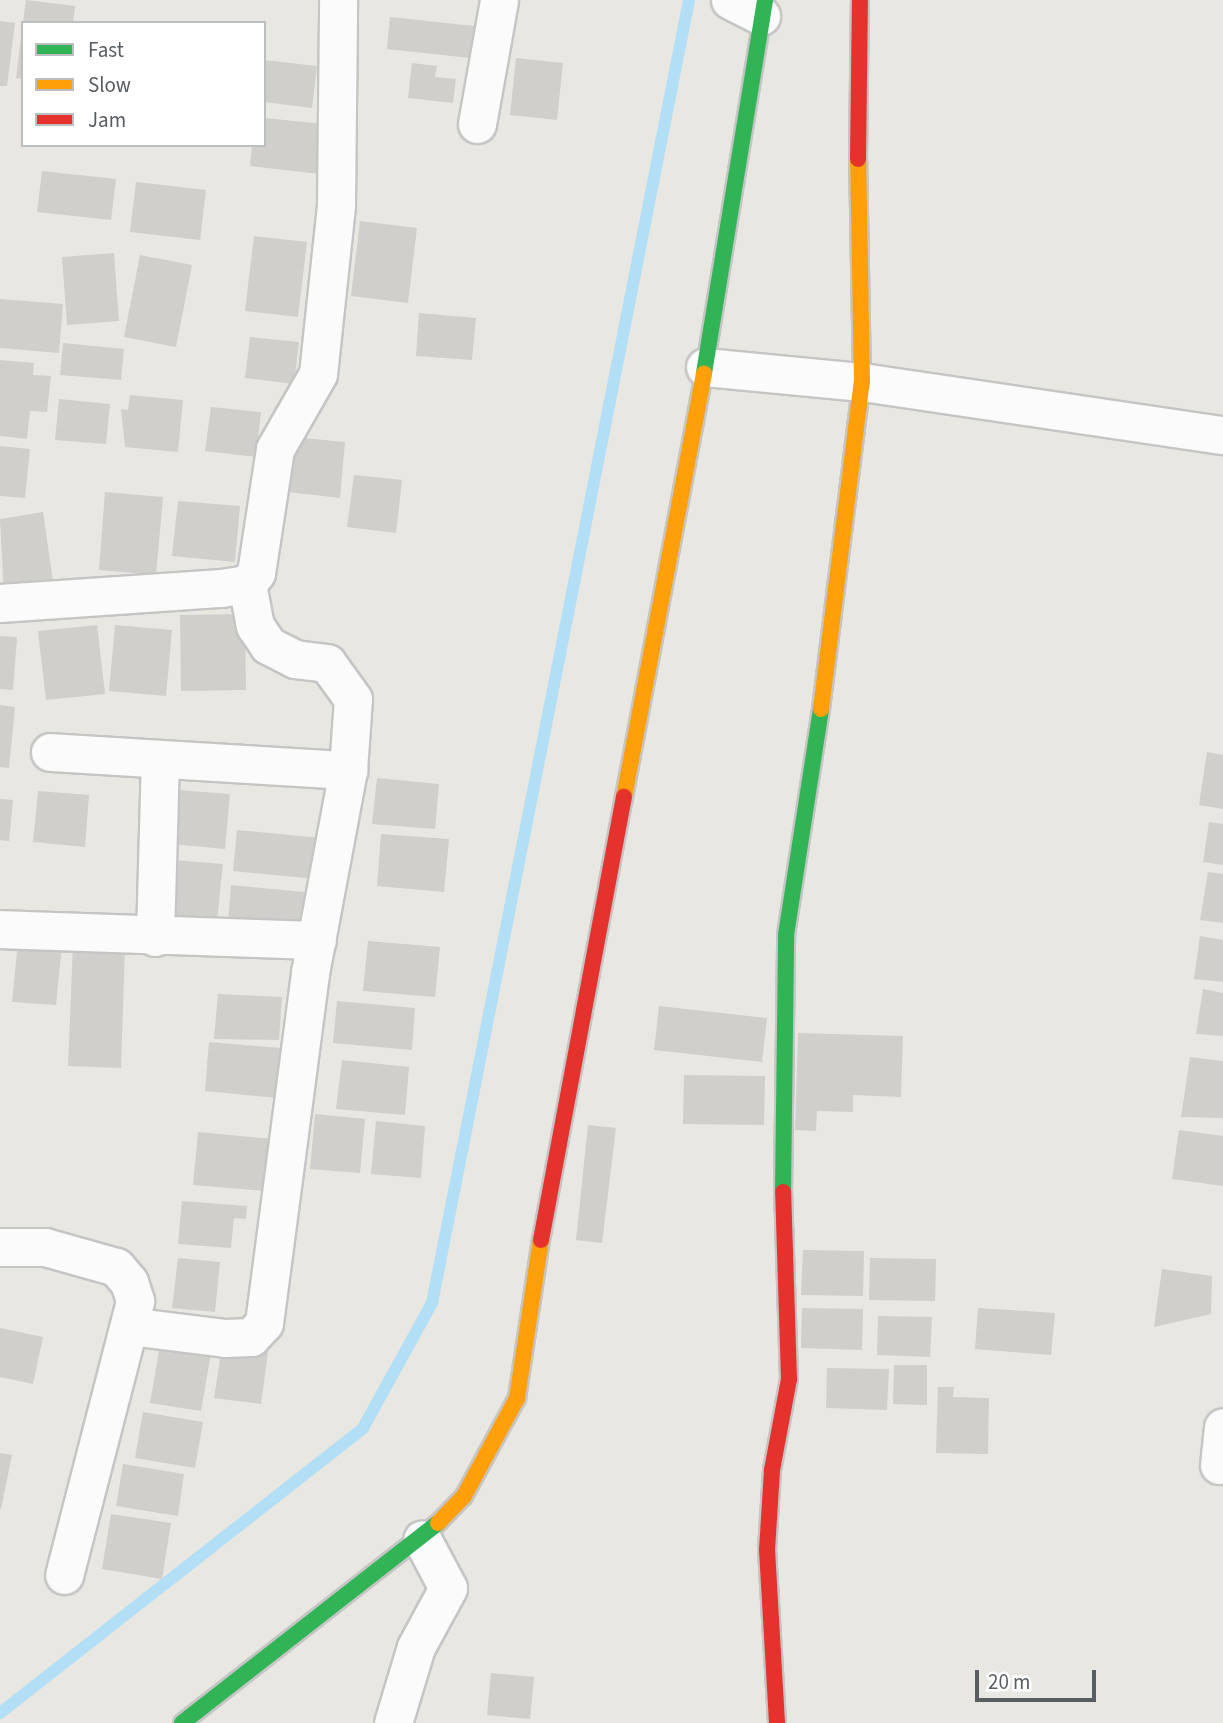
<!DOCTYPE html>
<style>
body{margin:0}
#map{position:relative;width:1223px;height:1723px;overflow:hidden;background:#e9e7e2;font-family:"Source Sans 3",sans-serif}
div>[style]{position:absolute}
.stream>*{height:12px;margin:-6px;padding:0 6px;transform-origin:6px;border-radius:6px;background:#b3dff6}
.building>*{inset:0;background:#d0cfcc}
.roads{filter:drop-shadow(2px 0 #c5c5c5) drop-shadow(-2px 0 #c5c5c5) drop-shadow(0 2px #c5c5c5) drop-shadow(0 -2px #c5c5c5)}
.street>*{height:37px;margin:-18.5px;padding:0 18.5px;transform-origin:18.5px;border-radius:18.5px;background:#fcfbfb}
.fast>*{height:16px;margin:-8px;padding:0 8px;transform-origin:8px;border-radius:8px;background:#30b455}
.slow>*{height:16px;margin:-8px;padding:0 8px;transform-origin:8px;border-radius:8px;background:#ff9f0a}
.jam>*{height:16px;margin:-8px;padding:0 8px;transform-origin:8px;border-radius:8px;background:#e5322d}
span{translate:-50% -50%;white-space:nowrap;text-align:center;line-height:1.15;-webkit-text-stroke:6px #fff;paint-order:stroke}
.legend{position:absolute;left:21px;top:21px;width:245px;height:126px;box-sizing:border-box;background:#fff;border:2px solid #bcbec0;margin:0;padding:9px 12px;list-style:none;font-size:21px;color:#585d61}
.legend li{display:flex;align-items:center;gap:14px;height:35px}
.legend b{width:35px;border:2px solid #bcbec0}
.scale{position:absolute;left:975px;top:1670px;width:121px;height:32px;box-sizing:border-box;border:4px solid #585d61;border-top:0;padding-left:9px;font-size:21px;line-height:24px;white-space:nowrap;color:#585d61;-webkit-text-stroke:5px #fff;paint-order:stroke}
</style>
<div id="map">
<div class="stream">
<i style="left:0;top:1713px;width:462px;rotate:-38.1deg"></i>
<i style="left:363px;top:1428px;width:143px;rotate:-61.1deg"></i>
<i style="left:432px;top:1303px;width:1328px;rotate:-78.84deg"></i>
</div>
<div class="building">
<i style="clip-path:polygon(26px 0,75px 6px,73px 23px,23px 23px)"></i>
<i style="clip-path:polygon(390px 17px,474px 26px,470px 58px,387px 49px)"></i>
<i style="clip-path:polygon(0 21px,15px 23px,7px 86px,0 86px)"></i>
<i style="clip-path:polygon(21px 38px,23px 39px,23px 79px,16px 78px)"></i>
<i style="clip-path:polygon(516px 58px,563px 63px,557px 120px,510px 115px)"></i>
<i style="clip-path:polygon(264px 60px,317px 66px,312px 108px,264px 102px)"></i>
<i style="clip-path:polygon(412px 63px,437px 66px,435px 77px,456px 79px,453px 103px,408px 98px)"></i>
<i style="clip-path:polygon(264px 118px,325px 124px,320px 174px,250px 166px,252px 145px,264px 145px)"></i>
<i style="clip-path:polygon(42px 171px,116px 179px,111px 220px,37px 212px)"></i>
<i style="clip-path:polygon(136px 182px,206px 190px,200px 240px,130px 232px)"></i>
<i style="clip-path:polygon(360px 221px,417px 228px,408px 303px,351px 296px)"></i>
<i style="clip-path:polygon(254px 236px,307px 242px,298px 317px,245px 311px)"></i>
<i style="clip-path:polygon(114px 253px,119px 321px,67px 325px,62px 257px)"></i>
<i style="clip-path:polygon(140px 255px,192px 265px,176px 347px,124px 337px)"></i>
<i style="clip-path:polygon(0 299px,63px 304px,59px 353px,0 348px)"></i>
<i style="clip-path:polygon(419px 313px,476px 318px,472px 360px,416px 356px)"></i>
<i style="clip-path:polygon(250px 337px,299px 342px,294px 384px,245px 378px)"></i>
<i style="clip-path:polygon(63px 343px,124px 349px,121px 380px,60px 375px)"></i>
<i style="clip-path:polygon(0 360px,34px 363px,33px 375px,51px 376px,47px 412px,30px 411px,27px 439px,0 436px)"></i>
<i style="clip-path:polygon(130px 395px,183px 400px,178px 452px,125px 447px,121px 409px,128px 410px)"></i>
<i style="clip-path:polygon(59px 399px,110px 404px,106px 444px,55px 440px)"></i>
<i style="clip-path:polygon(211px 407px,261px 412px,256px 457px,205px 451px)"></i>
<i style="clip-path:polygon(293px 437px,345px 442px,340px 498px,288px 492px)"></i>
<i style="clip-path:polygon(0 446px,30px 449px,25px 498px,0 496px)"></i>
<i style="clip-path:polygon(354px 475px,402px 480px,396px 533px,347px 527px)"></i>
<i style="clip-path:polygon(105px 492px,163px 497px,156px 575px,99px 570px)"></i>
<i style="clip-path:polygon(178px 501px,240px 506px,235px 562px,172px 556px)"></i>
<i style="clip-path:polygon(43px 512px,54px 588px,4px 595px,0 519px)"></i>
<i style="clip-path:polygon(245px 614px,246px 690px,181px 691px,180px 615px)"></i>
<i style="clip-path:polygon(97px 625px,105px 694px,46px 700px,38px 631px)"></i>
<i style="clip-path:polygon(115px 625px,172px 630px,166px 696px,109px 691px)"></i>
<i style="clip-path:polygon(0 636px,17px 637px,13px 690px,0 689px)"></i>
<i style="clip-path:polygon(0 705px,15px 707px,9px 768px,0 767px)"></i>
<i style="clip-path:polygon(1207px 752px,1223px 755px,1223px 809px,1199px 805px)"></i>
<i style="clip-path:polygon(377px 778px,439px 784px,435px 829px,372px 824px)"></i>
<i style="clip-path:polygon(178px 790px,230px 794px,225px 849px,172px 844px)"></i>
<i style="clip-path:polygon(38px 791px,89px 795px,85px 847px,33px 842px)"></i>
<i style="clip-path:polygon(0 799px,13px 800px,9px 841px,0 840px)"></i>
<i style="clip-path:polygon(1209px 822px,1223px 824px,1223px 865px,1203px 862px)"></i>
<i style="clip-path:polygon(237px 830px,321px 838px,317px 879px,233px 871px)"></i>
<i style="clip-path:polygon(381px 834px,449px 839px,444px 892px,377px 886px)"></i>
<i style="clip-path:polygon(173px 860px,223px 864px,217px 920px,169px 915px)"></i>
<i style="clip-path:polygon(1208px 872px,1223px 874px,1223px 923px,1200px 920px)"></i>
<i style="clip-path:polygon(231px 885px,315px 893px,311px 930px,228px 923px)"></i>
<i style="clip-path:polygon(1200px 936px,1223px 940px,1223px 982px,1194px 979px)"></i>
<i style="clip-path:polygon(18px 941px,62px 945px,56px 1005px,12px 1002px)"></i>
<i style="clip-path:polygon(368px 941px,440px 947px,435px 997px,363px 991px)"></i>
<i style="clip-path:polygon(73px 945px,125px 947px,121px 1068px,68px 1066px)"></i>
<i style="clip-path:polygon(1203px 989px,1223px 993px,1223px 1036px,1196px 1034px)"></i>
<i style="clip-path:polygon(218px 994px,282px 997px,279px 1040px,214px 1039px)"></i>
<i style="clip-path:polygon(337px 1001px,415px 1008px,412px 1050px,333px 1043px)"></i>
<i style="clip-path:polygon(659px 1006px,767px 1018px,762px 1062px,654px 1050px)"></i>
<i style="clip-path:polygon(798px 1033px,903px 1036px,901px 1097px,853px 1095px,853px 1112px,817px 1111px,816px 1131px,795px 1130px)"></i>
<i style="clip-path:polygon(209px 1042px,292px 1049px,287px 1099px,205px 1091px)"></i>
<i style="clip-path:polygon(1190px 1057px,1223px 1061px,1223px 1118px,1181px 1117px)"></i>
<i style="clip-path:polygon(342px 1060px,409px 1067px,405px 1115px,336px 1109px)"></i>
<i style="clip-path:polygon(684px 1075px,765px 1076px,764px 1125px,683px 1124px)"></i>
<i style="clip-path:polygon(315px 1114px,365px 1119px,360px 1173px,310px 1169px)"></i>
<i style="clip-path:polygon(376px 1121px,425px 1126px,421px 1178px,371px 1174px)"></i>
<i style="clip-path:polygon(588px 1125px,616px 1128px,602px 1243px,576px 1240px)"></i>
<i style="clip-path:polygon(1179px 1130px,1223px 1136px,1223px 1186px,1172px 1179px)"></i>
<i style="clip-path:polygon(198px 1132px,284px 1140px,278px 1192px,193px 1185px)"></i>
<i style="clip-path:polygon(182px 1201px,247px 1206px,246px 1219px,234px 1218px,231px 1248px,178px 1244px)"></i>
<i style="clip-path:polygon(803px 1250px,864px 1251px,863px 1296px,801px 1295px)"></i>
<i style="clip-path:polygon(178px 1258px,220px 1262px,215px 1312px,172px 1308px)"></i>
<i style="clip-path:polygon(870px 1258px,936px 1259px,935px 1301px,869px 1300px)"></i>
<i style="clip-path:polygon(1162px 1269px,1212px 1276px,1211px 1314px,1154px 1327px)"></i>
<i style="clip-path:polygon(802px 1308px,863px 1309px,862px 1350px,801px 1348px)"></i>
<i style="clip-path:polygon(978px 1308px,1055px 1313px,1051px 1355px,975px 1349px)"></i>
<i style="clip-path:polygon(878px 1316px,932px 1317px,930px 1357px,877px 1355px)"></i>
<i style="clip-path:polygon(0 1328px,43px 1337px,33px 1384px,0 1377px)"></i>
<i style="clip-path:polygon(161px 1339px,212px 1347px,201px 1411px,150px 1403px)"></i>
<i style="clip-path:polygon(222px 1346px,268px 1353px,261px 1404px,214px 1398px)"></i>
<i style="clip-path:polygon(894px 1365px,927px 1365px,927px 1405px,893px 1404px)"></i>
<i style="clip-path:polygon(827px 1368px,889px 1369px,887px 1410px,826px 1408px)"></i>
<i style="clip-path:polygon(938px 1387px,954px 1387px,953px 1397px,989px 1398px,988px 1454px,936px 1453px)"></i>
<i style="clip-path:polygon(143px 1412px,203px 1422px,195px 1468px,135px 1458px)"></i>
<i style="clip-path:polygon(0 1453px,12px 1455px,1px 1509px,0 1509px)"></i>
<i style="clip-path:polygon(123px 1464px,184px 1474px,178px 1516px,116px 1506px)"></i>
<i style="clip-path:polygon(111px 1514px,171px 1523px,162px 1579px,102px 1569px)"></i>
<i style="clip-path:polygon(491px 1673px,534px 1677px,530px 1719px,487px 1715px)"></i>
</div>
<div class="roads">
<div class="street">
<i style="left:730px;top:0;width:35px;rotate:27deg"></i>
<i style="left:477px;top:124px;width:126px;rotate:-79.9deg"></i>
<i style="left:705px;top:367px;width:158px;rotate:5.5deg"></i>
<i style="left:862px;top:382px;width:365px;rotate:8.4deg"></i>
<i style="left:0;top:603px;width:222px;rotate:-3.9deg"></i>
<i style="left:221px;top:588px;width:26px;rotate:-9deg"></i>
<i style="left:247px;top:584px;width:14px;rotate:-51deg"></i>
<i style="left:256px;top:573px;width:125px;rotate:-81.3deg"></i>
<i style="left:275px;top:449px;width:86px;rotate:-60.2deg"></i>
<i style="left:318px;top:374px;width:170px;rotate:-83.9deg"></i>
<i style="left:336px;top:205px;width:205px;rotate:-89.4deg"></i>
<i style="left:50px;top:752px;width:299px;rotate:3.5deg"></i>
<i style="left:0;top:929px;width:317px;rotate:2deg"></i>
<i style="left:155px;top:937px;width:178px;rotate:-88.4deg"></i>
<i style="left:0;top:1247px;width:45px"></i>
<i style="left:45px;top:1247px;width:74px;rotate:15.7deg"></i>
<i style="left:116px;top:1267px;width:20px;rotate:49deg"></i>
<i style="left:129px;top:1282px;width:20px;rotate:72deg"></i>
<i style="left:135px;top:1301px;width:283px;rotate:104.5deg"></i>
<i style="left:129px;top:1326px;width:97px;rotate:7.1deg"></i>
<i style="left:225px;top:1338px;width:26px;rotate:-2deg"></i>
<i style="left:251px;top:1337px;width:19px;rotate:-47deg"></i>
<i style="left:264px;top:1323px;width:353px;rotate:-82.5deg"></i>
<i style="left:310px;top:973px;width:207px;rotate:-79.4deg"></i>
<i style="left:348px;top:770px;width:71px;rotate:-86deg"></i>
<i style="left:353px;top:699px;width:44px;rotate:-125.8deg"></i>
<i style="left:327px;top:663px;width:32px;rotate:-173deg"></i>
<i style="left:295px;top:659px;width:30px;rotate:-153deg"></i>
<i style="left:268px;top:645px;width:23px;rotate:-124deg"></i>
<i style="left:255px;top:626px;width:43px;rotate:-100.8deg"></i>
<i style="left:1219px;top:1465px;width:38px;rotate:-84deg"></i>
<i style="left:393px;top:1723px;width:79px;rotate:-73.2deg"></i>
<i style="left:416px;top:1647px;width:67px;rotate:-61.5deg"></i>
<i style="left:448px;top:1588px;width:55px;rotate:-118deg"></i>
</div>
<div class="fast">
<i style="left:704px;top:373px;width:378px;rotate:-80.7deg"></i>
<i style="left:783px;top:1192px;width:257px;rotate:-89.3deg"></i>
<i style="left:786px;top:935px;width:229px;rotate:-81.2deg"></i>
<i style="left:182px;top:1723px;width:325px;rotate:-38deg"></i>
</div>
<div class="slow">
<i style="left:821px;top:709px;width:330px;rotate:-82.9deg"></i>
<i style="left:862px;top:382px;width:223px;rotate:-91deg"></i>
<i style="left:624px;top:797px;width:431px;rotate:-79.3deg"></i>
<i style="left:438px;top:1523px;width:37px;rotate:-46deg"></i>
<i style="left:464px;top:1496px;width:111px;rotate:-61.6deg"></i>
<i style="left:517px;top:1398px;width:160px;rotate:-81.4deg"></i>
</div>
<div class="jam">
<i style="left:858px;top:159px;width:159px;rotate:-89.3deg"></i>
<i style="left:541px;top:1240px;width:451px;rotate:-79.4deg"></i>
<i style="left:777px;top:1723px;width:173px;rotate:-93.3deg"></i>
<i style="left:767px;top:1550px;width:80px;rotate:-86.4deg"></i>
<i style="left:772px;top:1470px;width:93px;rotate:-79.4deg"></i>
<i style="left:789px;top:1379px;width:187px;rotate:-91.8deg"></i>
</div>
</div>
<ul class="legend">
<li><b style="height:9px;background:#30b455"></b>Fast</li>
<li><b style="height:9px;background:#ff9f0a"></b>Slow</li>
<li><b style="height:9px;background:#e5322d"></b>Jam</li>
</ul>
<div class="scale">20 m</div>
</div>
